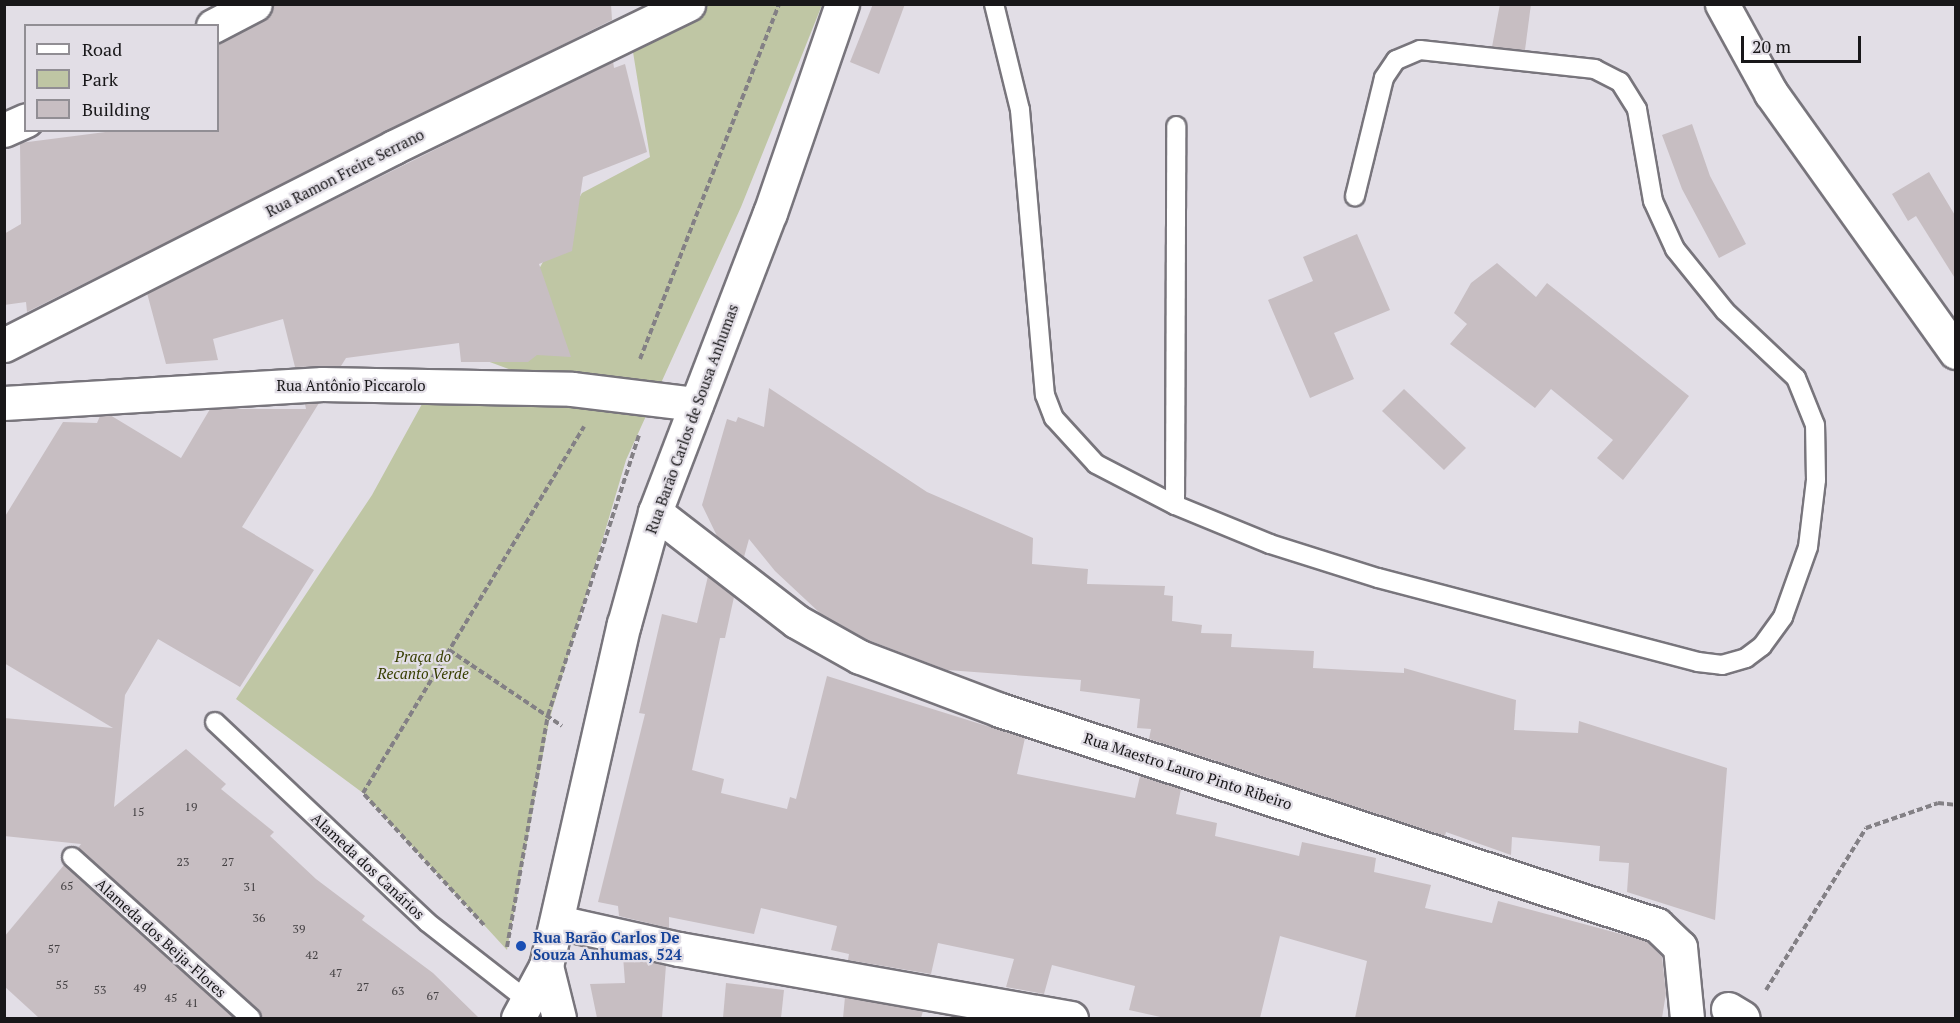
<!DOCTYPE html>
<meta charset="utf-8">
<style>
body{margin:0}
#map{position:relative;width:1960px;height:1023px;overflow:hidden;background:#e2dee6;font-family:"PT Serif",serif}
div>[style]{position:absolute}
.green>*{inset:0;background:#bfc6a4}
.building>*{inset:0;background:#c7bec2}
.path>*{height:4px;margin-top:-2px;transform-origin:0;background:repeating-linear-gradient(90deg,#838085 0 6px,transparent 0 9px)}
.roads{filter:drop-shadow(2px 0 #78757c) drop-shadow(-2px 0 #78757c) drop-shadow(0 2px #78757c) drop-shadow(0 -2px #78757c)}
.lane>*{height:18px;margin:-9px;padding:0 9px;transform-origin:9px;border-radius:9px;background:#fff}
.street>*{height:33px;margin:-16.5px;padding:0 16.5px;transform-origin:16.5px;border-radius:16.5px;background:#fff}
.dots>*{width:16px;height:16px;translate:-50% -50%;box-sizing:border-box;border:3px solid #e2dee6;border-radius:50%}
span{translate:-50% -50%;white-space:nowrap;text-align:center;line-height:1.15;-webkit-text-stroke:4.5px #e2dee6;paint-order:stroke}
.number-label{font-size:12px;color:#444143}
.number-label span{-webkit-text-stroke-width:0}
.street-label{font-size:15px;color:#181719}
.park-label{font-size:15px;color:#373e00;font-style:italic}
.transit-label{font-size:15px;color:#164399;font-weight:700}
.left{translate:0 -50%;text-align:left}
.frame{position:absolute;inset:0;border:6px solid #181719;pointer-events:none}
.legend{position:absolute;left:24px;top:24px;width:195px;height:108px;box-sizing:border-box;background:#e2dee6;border:2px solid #918e94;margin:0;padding:8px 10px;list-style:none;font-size:18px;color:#181719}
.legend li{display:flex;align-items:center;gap:12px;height:30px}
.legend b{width:30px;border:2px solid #918e94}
.scale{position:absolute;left:1741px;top:36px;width:120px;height:27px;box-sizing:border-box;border:3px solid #181719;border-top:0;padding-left:8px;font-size:18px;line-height:21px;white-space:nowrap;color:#181719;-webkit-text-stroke:4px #e2dee6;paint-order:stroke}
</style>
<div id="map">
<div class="green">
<i style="clip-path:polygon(685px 5px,822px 5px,741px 207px,626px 460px,549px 721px,507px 950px,363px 793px,236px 699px,372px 495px,422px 404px,568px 391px,487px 361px,582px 193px,650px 157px,633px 52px)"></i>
</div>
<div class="building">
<i style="clip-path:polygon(274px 4px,611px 4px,612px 20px,27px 312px,26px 302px,4px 305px,4px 234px,21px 224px,20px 143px,121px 130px,218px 130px,218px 44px,264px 21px)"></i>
<i style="clip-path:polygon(873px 4px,905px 4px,879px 74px,850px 62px)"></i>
<i style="clip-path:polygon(1500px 4px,1531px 4px,1525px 50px,1492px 47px)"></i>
<i style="clip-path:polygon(613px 61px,614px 68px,625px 64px,647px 152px,583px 177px,572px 251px,539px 264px,571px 357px,537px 355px,528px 362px,461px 362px,459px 343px,346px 358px,341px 366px,295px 367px,283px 319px,213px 339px,218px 360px,166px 364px,147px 293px)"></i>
<i style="clip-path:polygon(1692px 124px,1710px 176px,1746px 244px,1719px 258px,1682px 189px,1662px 135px)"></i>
<i style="clip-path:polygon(1929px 172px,1956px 217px,1956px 280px,1916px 216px,1908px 221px,1892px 194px)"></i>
<i style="clip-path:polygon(1357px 234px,1390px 310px,1334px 333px,1354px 379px,1310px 398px,1268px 300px,1313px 281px,1303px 257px)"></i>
<i style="clip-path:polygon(1497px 263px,1536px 297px,1547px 283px,1689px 396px,1623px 480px,1597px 458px,1613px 440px,1551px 389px,1535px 408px,1450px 344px,1467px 324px,1454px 313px,1471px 283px)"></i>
<i style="clip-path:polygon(769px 388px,927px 492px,1033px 538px,1032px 564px,1088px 569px,1087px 584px,1165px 586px,1164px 595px,1173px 596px,1172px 621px,1202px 625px,1201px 633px,1232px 634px,1231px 647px,1314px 651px,1313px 668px,1404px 673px,1404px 668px,1516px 700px,1514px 730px,1578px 733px,1579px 721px,1727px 768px,1715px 920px,1627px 892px,1629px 863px,1599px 861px,1600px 846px,1512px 837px,1511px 855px,1446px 832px,1445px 836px,1149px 739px,1151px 729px,1137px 728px,1140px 699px,1080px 691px,1081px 680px,947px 670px,868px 640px,821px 614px,775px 571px,749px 539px,744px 557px,717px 536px,702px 505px,727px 419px,736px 422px,738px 417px,764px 427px)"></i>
<i style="clip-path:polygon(1404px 389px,1466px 448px,1444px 470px,1382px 411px)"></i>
<i style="clip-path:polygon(319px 403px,242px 527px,314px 570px,240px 687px,158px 639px,125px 695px,114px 807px,186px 749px,226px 784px,221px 789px,274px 832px,270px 836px,316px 879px,365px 916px,362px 920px,433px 973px,479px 1018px,262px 1018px,259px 1010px,78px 848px,81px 844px,4px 836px,4px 718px,113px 728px,4px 663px,4px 518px,63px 422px,97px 423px,100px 416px,110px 415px,181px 458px,210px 409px,306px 409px,305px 404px)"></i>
<i style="clip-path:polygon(708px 576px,734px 597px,725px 638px,720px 638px,692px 770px,724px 779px,721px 793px,787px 809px,790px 797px,796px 799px,827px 676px,1025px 738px,1017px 774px,1135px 798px,1140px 776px,1181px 789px,1176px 814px,1217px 823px,1215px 836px,1299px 856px,1302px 842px,1376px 858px,1374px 872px,1431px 885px,1425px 908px,1492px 923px,1498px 901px,1647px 941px,1662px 957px,1666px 993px,1662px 1018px,1355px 1018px,1367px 961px,1280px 936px,1260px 1018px,1165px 1018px,1129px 1010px,1135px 986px,1052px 965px,1044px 994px,1006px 987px,1014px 959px,938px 943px,931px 974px,848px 960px,849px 954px,831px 950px,837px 926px,761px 908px,754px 934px,669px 917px,669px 928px,619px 916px,618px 906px,598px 902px,645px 714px,639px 713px,662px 614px,697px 623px)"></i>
<i style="clip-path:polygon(64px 865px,235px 1018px,39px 1018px,4px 986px,4px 937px)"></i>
<i style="clip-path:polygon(623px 956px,666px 965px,662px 1018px,597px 1018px,590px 984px,625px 983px)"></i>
<i style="clip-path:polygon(726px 983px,784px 990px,781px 1018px,723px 1018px)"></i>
<i style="clip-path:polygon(845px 997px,923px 1011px,921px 1018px,843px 1018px)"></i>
</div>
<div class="path">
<i style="left:640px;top:359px;width:381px;rotate:-68.6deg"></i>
<i style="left:449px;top:650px;width:136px;rotate:33.9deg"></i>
<i style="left:484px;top:925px;width:179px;rotate:-132.5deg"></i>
<i style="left:363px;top:793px;width:428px;rotate:-58.9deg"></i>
<i style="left:507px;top:947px;width:236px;rotate:-80deg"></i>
<i style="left:548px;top:715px;width:294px;rotate:-72deg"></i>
<i style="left:1766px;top:990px;width:190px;rotate:-58.3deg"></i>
<i style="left:1866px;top:828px;width:76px;rotate:-19.1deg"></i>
<i style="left:1938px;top:803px;width:18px;rotate:6deg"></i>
</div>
<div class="roads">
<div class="lane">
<i style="left:994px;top:4px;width:109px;rotate:76.2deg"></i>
<i style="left:1020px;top:110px;width:286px;rotate:85deg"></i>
<i style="left:1045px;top:395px;width:25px;rotate:69deg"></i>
<i style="left:1054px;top:418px;width:62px;rotate:47.6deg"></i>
<i style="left:1096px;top:464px;width:89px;rotate:27.4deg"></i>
<i style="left:1175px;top:505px;width:103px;rotate:22.3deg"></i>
<i style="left:1270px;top:544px;width:113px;rotate:17.5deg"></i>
<i style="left:1378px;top:578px;width:331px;rotate:14.7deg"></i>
<i style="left:1698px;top:662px;width:24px;rotate:7deg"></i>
<i style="left:1722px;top:665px;width:25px;rotate:-16deg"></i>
<i style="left:1746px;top:658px;width:20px;rotate:-37deg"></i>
<i style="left:1762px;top:646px;width:36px;rotate:-54deg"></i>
<i style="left:1783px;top:617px;width:74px;rotate:-70.3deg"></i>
<i style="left:1808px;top:547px;width:67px;rotate:-83.2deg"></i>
<i style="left:1816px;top:480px;width:55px;rotate:-91deg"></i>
<i style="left:1815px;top:425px;width:51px;rotate:-112deg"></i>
<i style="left:1796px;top:378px;width:98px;rotate:-136.7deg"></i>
<i style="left:1725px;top:311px;width:80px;rotate:-128.9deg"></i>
<i style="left:1675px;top:249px;width:53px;rotate:-114.6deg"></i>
<i style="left:1653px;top:201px;width:93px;rotate:-99.9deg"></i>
<i style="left:1637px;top:109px;width:32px;rotate:-122deg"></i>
<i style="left:1620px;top:82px;width:28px;rotate:-153deg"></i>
<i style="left:1595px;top:69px;width:176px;rotate:-173.8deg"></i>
<i style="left:1420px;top:50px;width:26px;rotate:157deg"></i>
<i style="left:1396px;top:60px;width:22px;rotate:124deg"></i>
<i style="left:1384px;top:78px;width:122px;rotate:103.8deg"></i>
<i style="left:1175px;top:505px;width:379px;rotate:-89.8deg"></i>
<i style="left:215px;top:722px;width:291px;rotate:43.3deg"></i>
<i style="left:427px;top:922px;width:128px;rotate:38deg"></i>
<i style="left:72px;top:857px;width:241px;rotate:42deg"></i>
</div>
<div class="street">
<i style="left:1722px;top:4px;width:102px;rotate:61.2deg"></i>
<i style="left:1771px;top:93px;width:318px;rotate:54.5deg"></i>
<i style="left:213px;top:26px;width:47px;rotate:-27.6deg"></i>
<i style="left:4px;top:130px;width:24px;rotate:-24deg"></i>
<i style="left:4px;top:345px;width:437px;rotate:-26.9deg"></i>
<i style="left:394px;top:147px;width:327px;rotate:-25.9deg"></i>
<i style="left:4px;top:403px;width:319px;rotate:-3.4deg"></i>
<i style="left:322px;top:384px;width:250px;rotate:1.1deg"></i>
<i style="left:572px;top:389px;width:125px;rotate:6.9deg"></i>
<i style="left:655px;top:512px;width:178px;rotate:37.7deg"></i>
<i style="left:796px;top:621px;width:73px;rotate:29.4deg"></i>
<i style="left:860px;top:657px;width:150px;rotate:20.7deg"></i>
<i style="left:1000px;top:710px;width:691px;rotate:18.12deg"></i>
<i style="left:1657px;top:925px;width:32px;rotate:44deg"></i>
<i style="left:1680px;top:947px;width:71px;rotate:84.4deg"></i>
<i style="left:558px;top:922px;width:124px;rotate:12.6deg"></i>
<i style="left:679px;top:949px;width:398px;rotate:10deg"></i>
<i style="left:1728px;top:1009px;width:17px;rotate:31deg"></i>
<i style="left:518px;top:1018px;width:59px;rotate:-61.7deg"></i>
<i style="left:559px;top:1018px;width:54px;rotate:-104deg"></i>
<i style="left:546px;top:966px;width:351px;rotate:-77.2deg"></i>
<i style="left:624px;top:624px;width:116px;rotate:-74.5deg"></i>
<i style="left:655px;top:512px;width:320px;rotate:-69deg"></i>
<i style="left:770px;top:213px;width:221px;rotate:-71deg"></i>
</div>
</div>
<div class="dots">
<i style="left:521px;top:946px;background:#1a4fb4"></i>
</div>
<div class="number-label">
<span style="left:191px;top:807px">19</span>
<span style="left:138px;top:812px">15</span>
<span style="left:183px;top:862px">23</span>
<span style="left:228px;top:862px">27</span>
<span style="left:67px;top:886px">65</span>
<span style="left:250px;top:887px">31</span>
<span style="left:259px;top:918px">36</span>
<span style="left:299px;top:929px">39</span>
<span style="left:54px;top:949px">57</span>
<span style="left:312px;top:955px">42</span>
<span style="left:336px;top:973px">47</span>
<span style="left:62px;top:985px">55</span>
<span style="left:363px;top:987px">27</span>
<span style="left:140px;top:988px">49</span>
<span style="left:100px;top:990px">53</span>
<span style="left:398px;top:991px">63</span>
<span style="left:433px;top:996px">67</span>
<span style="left:171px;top:998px">45</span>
<span style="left:192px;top:1003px">41</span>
</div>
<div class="street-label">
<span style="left:345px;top:173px;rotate:-27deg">Rua Ramon Freire Serrano</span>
<span style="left:351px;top:386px">Rua Antônio Piccarolo</span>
<span style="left:692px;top:419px;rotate:-70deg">Rua Barão Carlos de Sousa Anhumas</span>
<span style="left:1188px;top:771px;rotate:18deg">Rua Maestro Lauro Pinto Ribeiro</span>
<span style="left:368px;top:866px;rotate:43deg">Alameda dos Canários</span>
<span style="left:161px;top:938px;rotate:42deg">Alameda dos Beija-Flores</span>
</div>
<div class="park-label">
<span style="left:423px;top:665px">Praça do<br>Recanto Verde</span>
</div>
<div class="transit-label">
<span class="left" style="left:533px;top:946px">Rua Barão Carlos De<br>Souza Anhumas, 524</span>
</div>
<div class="frame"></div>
<ul class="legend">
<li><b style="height:8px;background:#fff"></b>Road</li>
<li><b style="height:16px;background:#bfc6a4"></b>Park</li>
<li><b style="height:16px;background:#c7bec2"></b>Building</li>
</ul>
<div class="scale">20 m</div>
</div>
